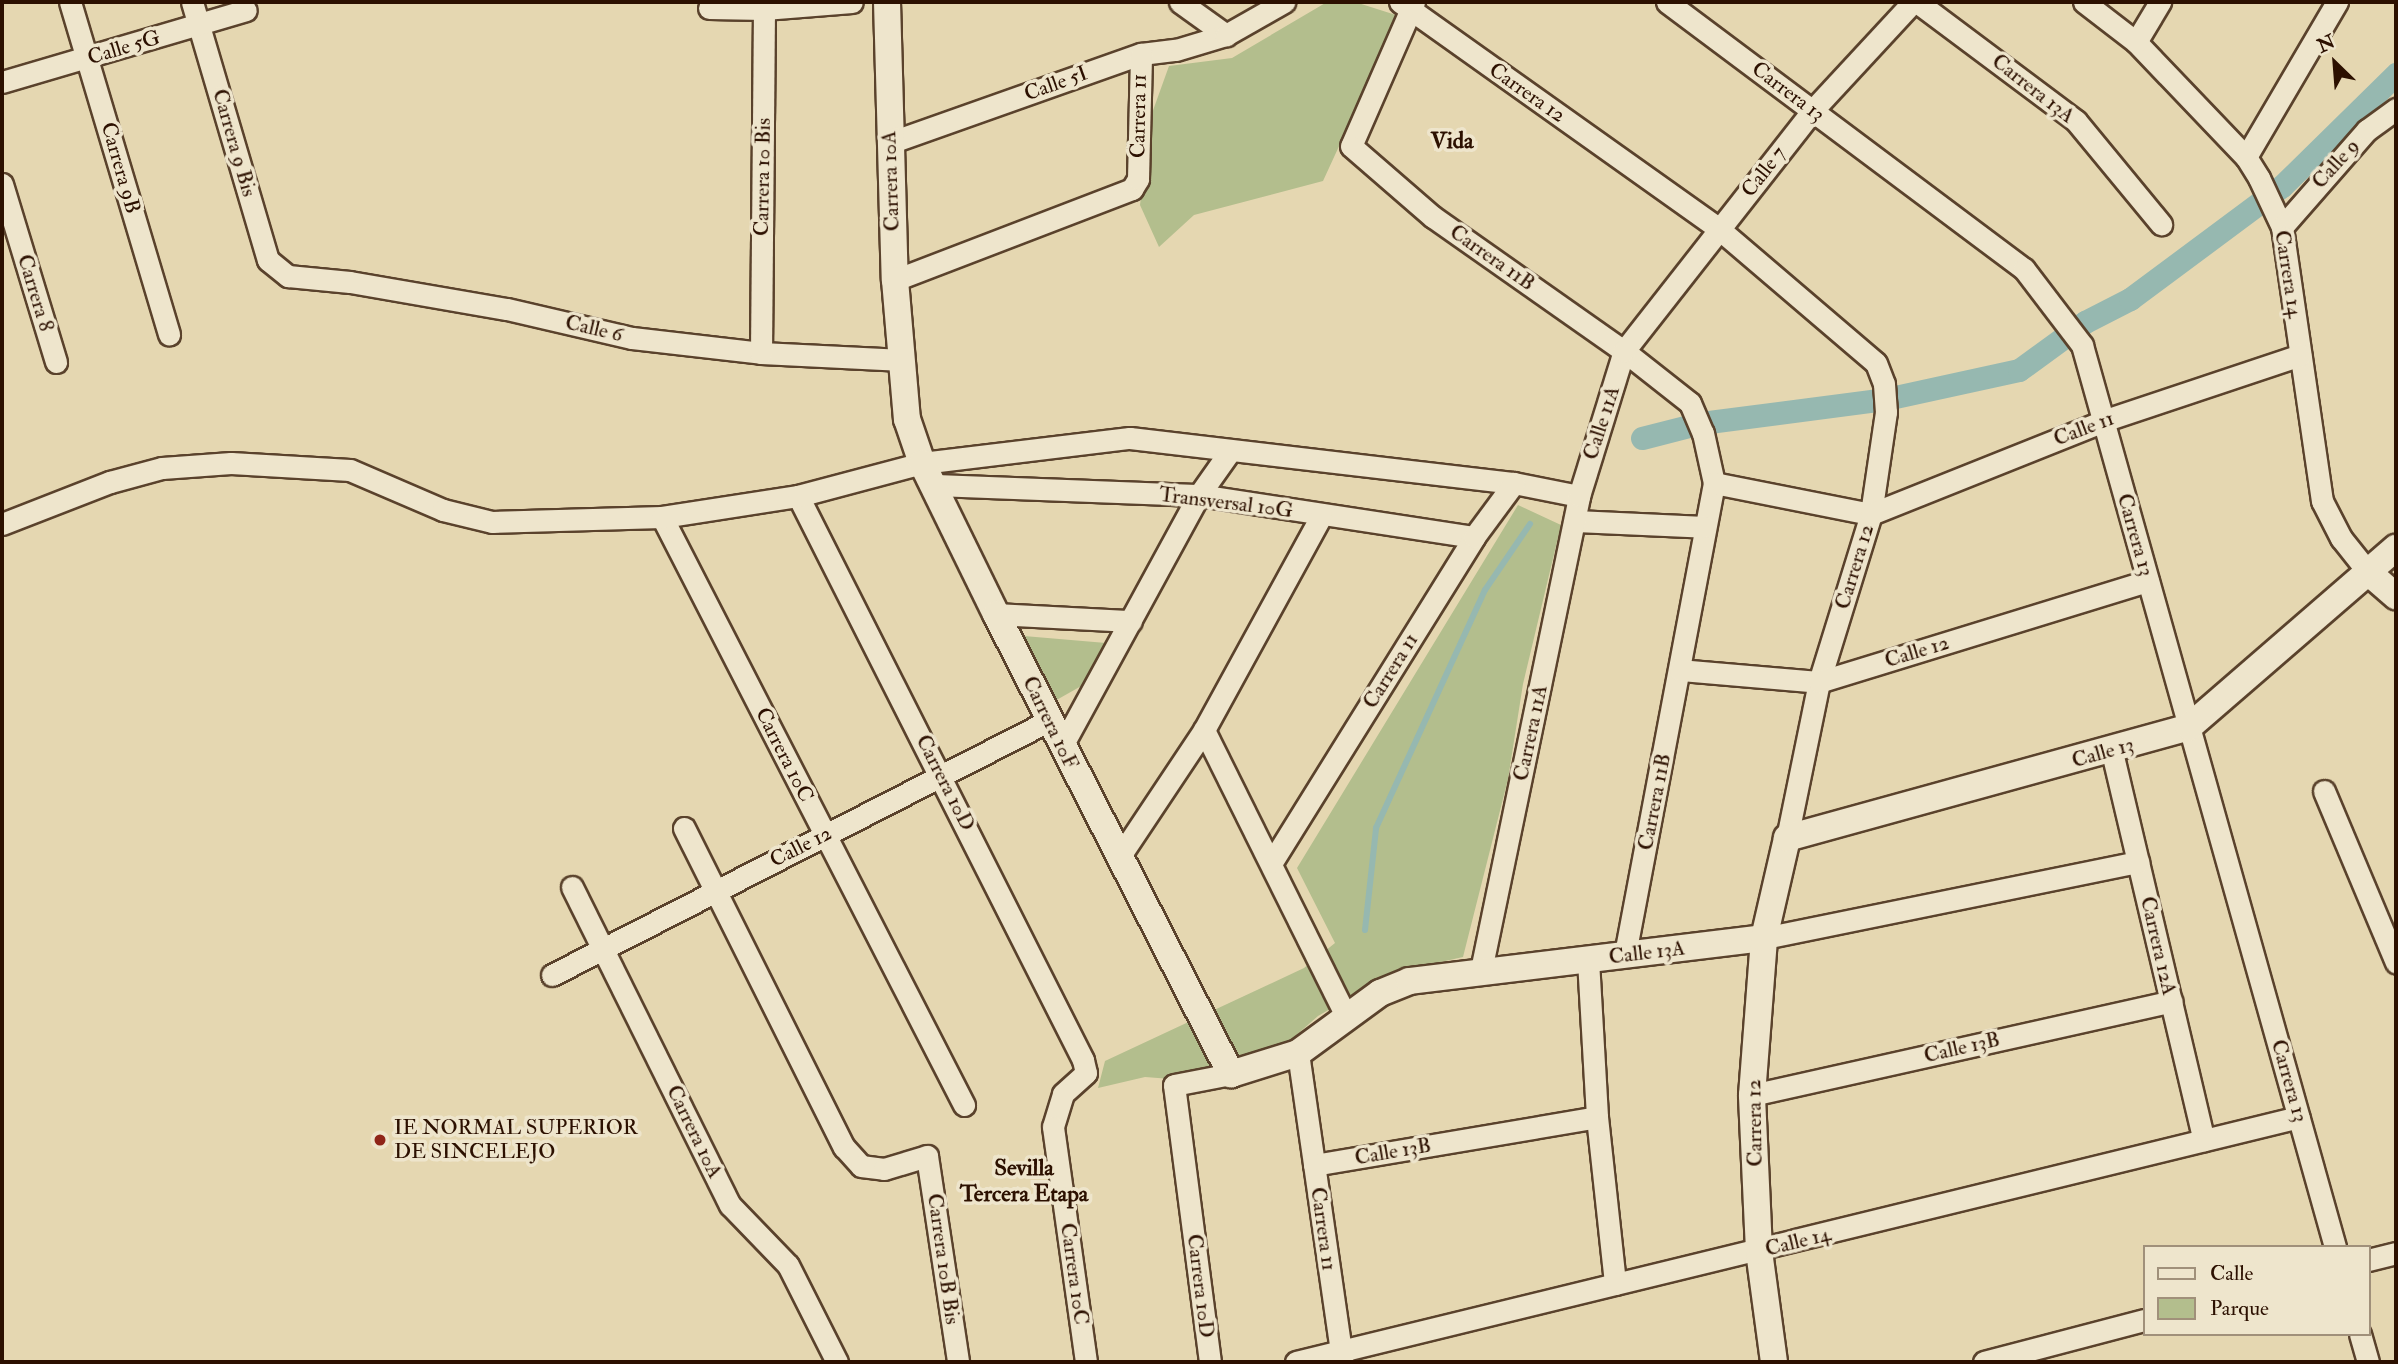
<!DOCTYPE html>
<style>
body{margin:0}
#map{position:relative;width:2398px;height:1364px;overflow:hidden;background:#e5d7b1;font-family:"IM FELL Double Pica",serif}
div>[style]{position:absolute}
.green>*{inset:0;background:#b3be8d}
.stream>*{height:6px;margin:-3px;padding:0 3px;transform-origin:3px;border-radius:3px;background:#96b8b0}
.canal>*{height:23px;margin:-11.5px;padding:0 11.5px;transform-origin:11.5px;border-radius:11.5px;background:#96b8b0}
.roads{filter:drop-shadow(2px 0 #5a422c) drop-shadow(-2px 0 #5a422c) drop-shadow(0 2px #5a422c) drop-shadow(0 -2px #5a422c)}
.minor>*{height:21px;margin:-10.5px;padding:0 10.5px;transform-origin:10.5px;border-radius:10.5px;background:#eee5cc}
.tertiary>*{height:26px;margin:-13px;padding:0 13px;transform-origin:13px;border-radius:13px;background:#eee5cc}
.dots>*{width:19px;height:19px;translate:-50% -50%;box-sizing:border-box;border:4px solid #eee5cc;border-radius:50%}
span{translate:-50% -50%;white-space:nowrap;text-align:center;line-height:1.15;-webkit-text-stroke:7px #eee5cc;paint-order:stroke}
.street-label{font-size:21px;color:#2c1000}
.poi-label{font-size:21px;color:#2c1000}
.left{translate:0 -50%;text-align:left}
.neighbourhood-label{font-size:23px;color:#2c1000;font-weight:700}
.frame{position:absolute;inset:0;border:4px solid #2c1000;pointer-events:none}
.legend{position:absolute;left:2143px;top:1245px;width:228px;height:91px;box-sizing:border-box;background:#eee5cc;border:2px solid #a0907a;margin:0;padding:9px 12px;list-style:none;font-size:21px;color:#2c1000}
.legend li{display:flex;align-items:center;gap:14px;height:35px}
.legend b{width:35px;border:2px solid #a0907a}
.north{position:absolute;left:2300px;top:28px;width:70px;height:70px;-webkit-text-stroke:5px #eee5cc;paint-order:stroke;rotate:335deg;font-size:19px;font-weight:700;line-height:28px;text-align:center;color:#2c1000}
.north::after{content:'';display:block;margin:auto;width:24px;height:32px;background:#2c1000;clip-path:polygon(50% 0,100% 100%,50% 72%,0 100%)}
</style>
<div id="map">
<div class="green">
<i style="clip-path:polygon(1327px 2px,1355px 2px,1399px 16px,1323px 181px,1194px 215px,1159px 247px,1140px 205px,1151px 116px,1169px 66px,1232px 58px)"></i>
<i style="clip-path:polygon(1518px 505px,1561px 525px,1523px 684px,1508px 779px,1463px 957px,1392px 973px,1318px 1016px,1285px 1045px,1171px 1079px,1145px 1077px,1098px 1088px,1105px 1061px,1304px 968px,1335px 943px,1297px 868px)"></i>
<i style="clip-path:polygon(1024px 636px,1106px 643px,1083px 685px,1053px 702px)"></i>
</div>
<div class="stream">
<i style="left:1365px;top:930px;width:103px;rotate:-83.8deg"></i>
<i style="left:1376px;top:828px;width:262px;rotate:-65.4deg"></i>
<i style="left:1485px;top:590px;width:80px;rotate:-55.7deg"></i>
</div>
<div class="canal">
<i style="left:1642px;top:438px;width:61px;rotate:-14.3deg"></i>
<i style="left:1701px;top:423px;width:187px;rotate:-7.4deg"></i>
<i style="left:1886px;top:399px;width:136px;rotate:-12.3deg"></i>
<i style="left:2019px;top:370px;width:82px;rotate:-36deg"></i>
<i style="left:2085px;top:322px;width:51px;rotate:-27.1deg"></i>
<i style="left:2130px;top:299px;width:189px;rotate:-36.6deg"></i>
<i style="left:2282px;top:186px;width:160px;rotate:-44.5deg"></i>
</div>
<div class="roads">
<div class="minor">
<i style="left:70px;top:2px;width:347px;rotate:73.4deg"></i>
<i style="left:192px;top:2px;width:269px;rotate:73.6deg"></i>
<i style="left:268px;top:260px;width:26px;rotate:39deg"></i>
<i style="left:288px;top:276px;width:62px;rotate:5.5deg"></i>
<i style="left:350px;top:282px;width:159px;rotate:9.8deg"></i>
<i style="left:507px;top:309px;width:128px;rotate:13.1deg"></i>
<i style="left:632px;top:338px;width:130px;rotate:6.6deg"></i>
<i style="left:761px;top:353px;width:142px;rotate:2.8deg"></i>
<i style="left:1180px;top:2px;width:57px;rotate:35.7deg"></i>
<i style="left:1400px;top:2px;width:392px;rotate:35.4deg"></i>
<i style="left:1719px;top:229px;width:206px;rotate:40.5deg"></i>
<i style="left:1876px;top:363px;width:22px;rotate:69deg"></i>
<i style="left:1884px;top:384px;width:28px;rotate:86deg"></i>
<i style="left:1886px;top:412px;width:103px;rotate:98.4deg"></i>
<i style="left:1871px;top:514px;width:176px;rotate:107.2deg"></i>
<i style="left:1819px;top:682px;width:159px;rotate:101.6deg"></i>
<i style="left:1414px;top:2px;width:157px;rotate:113.6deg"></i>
<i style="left:1351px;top:146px;width:108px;rotate:40.9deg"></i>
<i style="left:1433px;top:217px;width:233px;rotate:35.1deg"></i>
<i style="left:1624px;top:351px;width:84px;rotate:38.2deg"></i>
<i style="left:1690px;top:403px;width:33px;rotate:67deg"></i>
<i style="left:1703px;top:433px;width:51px;rotate:77.6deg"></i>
<i style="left:1714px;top:483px;width:481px;rotate:100.7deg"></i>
<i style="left:1667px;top:2px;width:446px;rotate:36.8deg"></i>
<i style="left:2024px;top:269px;width:96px;rotate:52.7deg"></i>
<i style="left:2082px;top:345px;width:937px;rotate:74.33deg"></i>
<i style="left:1917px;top:2px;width:199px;rotate:36.8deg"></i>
<i style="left:2076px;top:121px;width:134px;rotate:50.5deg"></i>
<i style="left:2084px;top:2px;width:66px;rotate:37.6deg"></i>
<i style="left:2136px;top:42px;width:159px;rotate:46.3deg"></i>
<i style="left:2246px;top:157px;width:25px;rotate:58deg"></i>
<i style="left:2259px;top:178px;width:54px;rotate:64.9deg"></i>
<i style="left:2282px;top:227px;width:277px;rotate:81.7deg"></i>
<i style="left:2322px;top:501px;width:42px;rotate:62.8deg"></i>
<i style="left:2341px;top:538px;width:43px;rotate:51.5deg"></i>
<i style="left:709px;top:8px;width:55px;rotate:1deg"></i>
<i style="left:764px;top:9px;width:88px;rotate:-4.5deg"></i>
<i style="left:2136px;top:42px;width:47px;rotate:-59deg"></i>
<i style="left:2px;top:82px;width:254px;rotate:-16.4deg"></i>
<i style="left:889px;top:143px;width:267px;rotate:-19.5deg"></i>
<i style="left:1141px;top:54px;width:35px;rotate:-7deg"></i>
<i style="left:1176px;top:50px;width:52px;rotate:-16.7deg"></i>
<i style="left:1226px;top:35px;width:67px;rotate:-29.6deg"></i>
<i style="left:2246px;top:157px;width:180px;rotate:-59.6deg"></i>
<i style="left:2px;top:184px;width:186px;rotate:73.1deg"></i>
<i style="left:2282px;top:227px;width:129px;rotate:-48.8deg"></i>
<i style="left:2367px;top:130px;width:36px;rotate:-36deg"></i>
<i style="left:895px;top:280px;width:254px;rotate:-21deg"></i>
<i style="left:1132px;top:189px;width:12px;rotate:-59deg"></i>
<i style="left:1138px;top:179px;width:125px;rotate:-88.6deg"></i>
<i style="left:761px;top:353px;width:351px;rotate:-89.5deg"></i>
<i style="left:1714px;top:483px;width:160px;rotate:11.2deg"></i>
<i style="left:1871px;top:514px;width:250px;rotate:-21.8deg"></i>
<i style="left:2103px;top:421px;width:208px;rotate:-18.5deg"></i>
<i style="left:933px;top:485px;width:266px;rotate:2.2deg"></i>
<i style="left:1199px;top:495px;width:278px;rotate:8.7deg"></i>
<i style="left:798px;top:496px;width:632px;rotate:63.19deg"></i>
<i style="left:1083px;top:1060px;width:13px;rotate:77deg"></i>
<i style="left:1086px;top:1073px;width:31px;rotate:138deg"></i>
<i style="left:1063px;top:1094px;width:34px;rotate:107deg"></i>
<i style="left:1053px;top:1127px;width:237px;rotate:82deg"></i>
<i style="left:662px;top:517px;width:661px;rotate:62.81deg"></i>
<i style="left:1575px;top:521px;width:130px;rotate:2.6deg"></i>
<i style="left:2px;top:524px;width:116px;rotate:-21.3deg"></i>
<i style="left:110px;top:482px;width:54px;rotate:-15.1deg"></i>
<i style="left:162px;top:468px;width:69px;rotate:-4.1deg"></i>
<i style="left:231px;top:463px;width:119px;rotate:3.4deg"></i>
<i style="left:350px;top:470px;width:101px;rotate:23.3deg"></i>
<i style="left:443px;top:510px;width:50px;rotate:13.8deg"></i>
<i style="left:492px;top:522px;width:170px;rotate:-1.7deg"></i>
<i style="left:662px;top:517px;width:138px;rotate:-8.8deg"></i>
<i style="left:798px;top:496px;width:128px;rotate:-14.9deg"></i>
<i style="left:922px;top:463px;width:209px;rotate:-6.9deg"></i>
<i style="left:1130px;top:438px;width:387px;rotate:6.7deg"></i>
<i style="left:1514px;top:483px;width:66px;rotate:11.3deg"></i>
<i style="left:996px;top:614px;width:135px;rotate:3deg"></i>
<i style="left:1680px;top:670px;width:140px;rotate:4.9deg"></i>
<i style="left:1819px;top:682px;width:344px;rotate:-17.1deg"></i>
<i style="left:1204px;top:730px;width:319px;rotate:63.6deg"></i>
<i style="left:1062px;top:746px;width:286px;rotate:-61.4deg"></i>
<i style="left:1199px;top:495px;width:54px;rotate:-54.8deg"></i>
<i style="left:2112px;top:752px;width:399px;rotate:76.7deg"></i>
<i style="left:2324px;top:791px;width:186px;rotate:67.2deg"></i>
<i style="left:684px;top:828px;width:357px;rotate:63.4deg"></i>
<i style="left:844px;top:1147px;width:25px;rotate:48deg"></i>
<i style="left:861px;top:1166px;width:23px;rotate:7deg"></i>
<i style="left:884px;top:1169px;width:45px;rotate:-16.8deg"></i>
<i style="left:927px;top:1156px;width:208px;rotate:81.4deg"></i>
<i style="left:1118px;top:859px;width:155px;rotate:-56.3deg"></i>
<i style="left:1204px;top:730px;width:244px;rotate:-61.3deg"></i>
<i style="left:1272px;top:862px;width:383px;rotate:-58.1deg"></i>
<i style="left:1474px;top:537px;width:67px;rotate:-53.5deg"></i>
<i style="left:572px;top:887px;width:355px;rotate:63.6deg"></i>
<i style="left:730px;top:1205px;width:83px;rotate:46deg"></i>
<i style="left:788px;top:1265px;width:109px;rotate:63.2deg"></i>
<i style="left:1764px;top:938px;width:382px;rotate:-11.5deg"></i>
<i style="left:1588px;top:960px;width:157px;rotate:86.7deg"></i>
<i style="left:1597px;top:1117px;width:168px;rotate:83.8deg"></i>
<i style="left:1481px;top:970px;width:484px;rotate:-78.3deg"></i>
<i style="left:1579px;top:496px;width:152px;rotate:-72.8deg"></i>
<i style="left:1624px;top:351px;width:305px;rotate:-51.9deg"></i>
<i style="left:1812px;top:111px;width:149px;rotate:-47.2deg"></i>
<i style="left:552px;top:975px;width:559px;rotate:-27.11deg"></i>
<i style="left:1298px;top:1053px;width:310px;rotate:81.8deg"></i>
<i style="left:1752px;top:1095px;width:430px;rotate:-12.6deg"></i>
<i style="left:1314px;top:1165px;width:287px;rotate:-9.6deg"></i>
<i style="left:2368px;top:1260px;width:29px;rotate:-14deg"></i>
<i style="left:2360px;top:1334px;width:29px;rotate:74deg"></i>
<i style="left:1210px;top:1362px;width:279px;rotate:-97.4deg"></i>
<i style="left:1174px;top:1085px;width:58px;rotate:-10.9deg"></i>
<i style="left:1296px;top:1362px;width:1032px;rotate:-13.73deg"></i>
<i style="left:1984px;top:1362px;width:165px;rotate:-14.7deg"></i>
</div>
<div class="tertiary">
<i style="left:887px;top:2px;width:278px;rotate:88.4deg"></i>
<i style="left:895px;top:280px;width:140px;rotate:85.1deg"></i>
<i style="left:907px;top:419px;width:46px;rotate:71.2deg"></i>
<i style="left:922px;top:463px;width:168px;rotate:63.9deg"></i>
<i style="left:996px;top:614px;width:517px;rotate:62.94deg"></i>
<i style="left:1231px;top:1074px;width:70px;rotate:-17.4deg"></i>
<i style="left:1298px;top:1053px;width:102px;rotate:-36.2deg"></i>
<i style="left:1380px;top:993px;width:31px;rotate:-22deg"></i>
<i style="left:1409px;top:981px;width:358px;rotate:-6.9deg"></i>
<i style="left:2368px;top:572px;width:37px;rotate:41deg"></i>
<i style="left:1774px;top:1362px;width:112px;rotate:-97.7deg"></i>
<i style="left:1759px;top:1251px;width:156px;rotate:-92.6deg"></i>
<i style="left:1752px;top:1095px;width:157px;rotate:-85.6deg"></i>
<i style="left:1764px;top:938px;width:103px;rotate:-77deg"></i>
<i style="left:1787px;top:838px;width:417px;rotate:-15.4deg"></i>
<i style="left:2189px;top:727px;width:274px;rotate:-40.9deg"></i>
</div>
</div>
<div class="dots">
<i style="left:380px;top:1140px;background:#8f2418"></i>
</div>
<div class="street-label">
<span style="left:124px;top:48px;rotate:-17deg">Calle 5G</span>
<span style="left:1056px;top:84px;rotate:-20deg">Calle 5I</span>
<span style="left:2033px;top:89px;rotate:38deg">Carrera 13A</span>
<span style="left:1788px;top:92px;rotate:37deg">Carrera 13</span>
<span style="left:1527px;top:93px;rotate:35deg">Carrera 12</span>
<span style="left:1139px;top:116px;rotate:-89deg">Carrera 11</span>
<span style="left:234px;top:143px;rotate:74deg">Carrera 9 Bis</span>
<span style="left:2336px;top:164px;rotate:-48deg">Calle 9</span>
<span style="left:120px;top:168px;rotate:74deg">Carrera 9B</span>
<span style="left:1764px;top:172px;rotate:-52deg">Calle 7</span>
<span style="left:763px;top:177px;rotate:-89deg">Carrera 10 Bis</span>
<span style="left:891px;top:181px;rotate:-92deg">Carrera 10A</span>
<span style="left:1492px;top:258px;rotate:35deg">Carrera 11B</span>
<span style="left:2288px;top:274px;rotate:81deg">Carrera 14</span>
<span style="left:35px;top:293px;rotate:73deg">Carrera 8</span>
<span style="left:594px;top:329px;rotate:13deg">Calle 6</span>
<span style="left:1602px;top:423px;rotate:-72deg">Calle 11A</span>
<span style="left:2084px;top:429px;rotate:-21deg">Calle 11</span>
<span style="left:1226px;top:503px;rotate:7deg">Transversal 10G</span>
<span style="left:2135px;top:535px;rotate:74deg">Carrera 13</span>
<span style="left:1855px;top:567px;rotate:-73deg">Carrera 12</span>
<span style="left:1917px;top:652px;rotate:-17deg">Calle 12</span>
<span style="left:1391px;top:671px;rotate:-58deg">Carrera 11</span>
<span style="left:1050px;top:723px;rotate:64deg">Carrera 10F</span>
<span style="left:1531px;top:733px;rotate:-78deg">Carrera 11A</span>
<span style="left:2103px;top:753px;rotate:-16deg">Calle 13</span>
<span style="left:784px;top:755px;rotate:63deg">Carrera 10C</span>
<span style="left:945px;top:783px;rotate:63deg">Carrera 10D</span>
<span style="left:1655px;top:802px;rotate:-79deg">Carrera 11B</span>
<span style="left:801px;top:847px;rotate:-27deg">Calle 12</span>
<span style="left:2158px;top:946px;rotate:77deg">Carrera 12A</span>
<span style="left:1647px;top:953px;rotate:-7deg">Calle 13A</span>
<span style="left:1962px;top:1048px;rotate:-13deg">Calle 13B</span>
<span style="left:2289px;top:1081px;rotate:74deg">Carrera 13</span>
<span style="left:1755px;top:1123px;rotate:-91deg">Carrera 12</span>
<span style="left:694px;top:1132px;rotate:64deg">Carrera 10A</span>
<span style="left:1393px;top:1152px;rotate:-10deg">Calle 13B</span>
<span style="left:1323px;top:1229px;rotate:82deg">Carrera 11</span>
<span style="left:1798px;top:1242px;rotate:-14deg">Calle 14</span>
<span style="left:943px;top:1259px;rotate:82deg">Carrera 10B Bis</span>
<span style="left:1074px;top:1274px;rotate:82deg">Carrera 10C</span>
<span style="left:1200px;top:1286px;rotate:83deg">Carrera 10D</span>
</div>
<div class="poi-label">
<span class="left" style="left:394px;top:1140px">IE NORMAL SUPERIOR<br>DE SINCELEJO</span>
</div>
<div class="neighbourhood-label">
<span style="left:1452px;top:141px">Vida</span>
<span style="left:1024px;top:1181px">Sevilla<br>Tercera Etapa</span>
</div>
<div class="frame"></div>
<ul class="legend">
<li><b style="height:9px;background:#eee5cc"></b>Calle</li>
<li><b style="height:19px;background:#b3be8d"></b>Parque</li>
</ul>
<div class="north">N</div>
</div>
